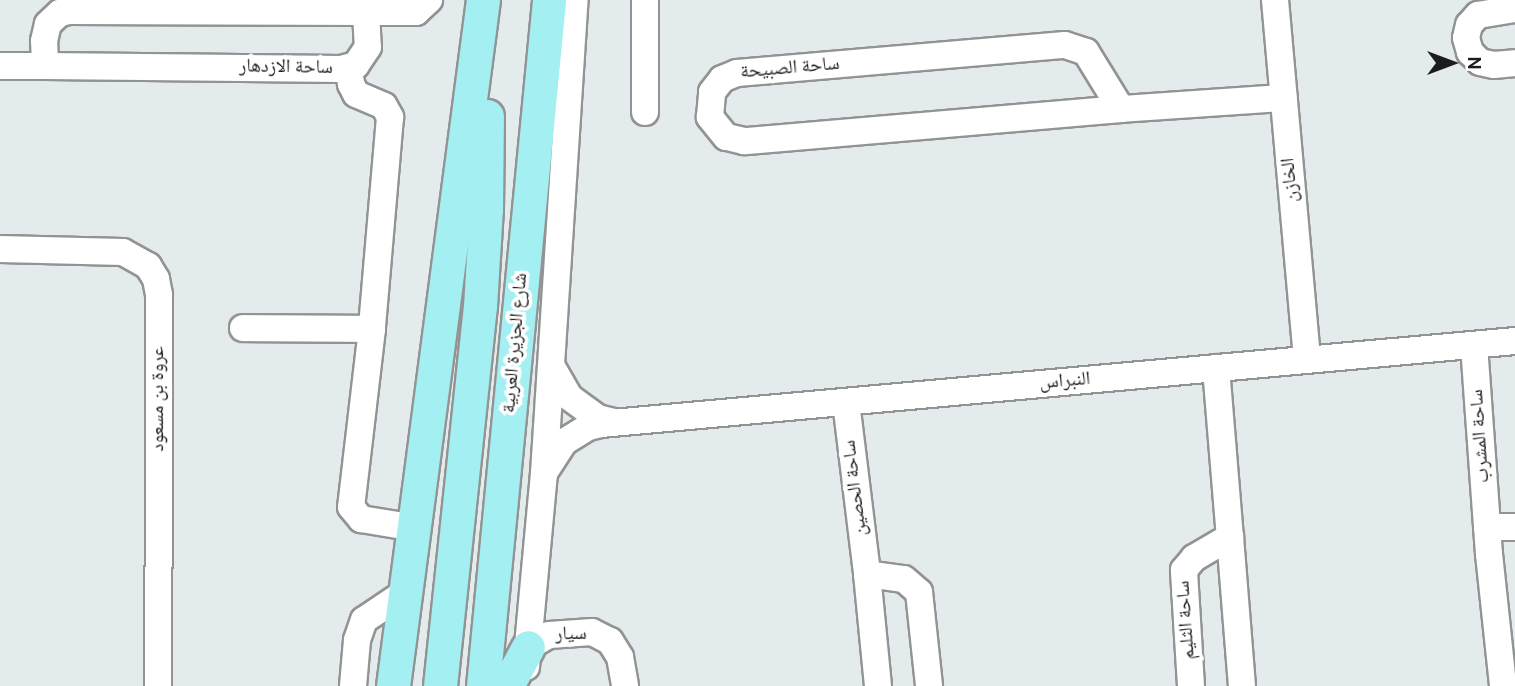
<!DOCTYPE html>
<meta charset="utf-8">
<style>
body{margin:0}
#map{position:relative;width:1515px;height:686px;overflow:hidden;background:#e3ebed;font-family:Overpass,"Noto Naskh Arabic",sans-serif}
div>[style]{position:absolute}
.roads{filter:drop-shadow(2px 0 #939393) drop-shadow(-2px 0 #939393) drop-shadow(0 2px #939393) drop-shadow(0 -2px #939393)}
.minor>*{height:26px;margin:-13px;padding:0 13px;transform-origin:13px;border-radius:13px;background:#fff}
.major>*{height:33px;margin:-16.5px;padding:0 16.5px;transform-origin:16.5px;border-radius:16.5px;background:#a3eff2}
span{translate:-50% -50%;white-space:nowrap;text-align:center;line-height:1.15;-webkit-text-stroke:7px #fff;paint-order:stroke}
.street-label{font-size:19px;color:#1c1c1c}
.north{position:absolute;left:1417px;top:28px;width:70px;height:70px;-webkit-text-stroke:5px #fff;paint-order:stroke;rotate:90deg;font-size:19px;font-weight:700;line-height:28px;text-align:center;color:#1c1c1c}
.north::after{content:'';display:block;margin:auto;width:24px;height:32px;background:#1c1c1c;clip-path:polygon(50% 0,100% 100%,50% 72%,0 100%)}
</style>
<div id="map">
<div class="roads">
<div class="minor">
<i style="left:645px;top:0;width:112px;rotate:90deg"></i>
<i style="left:1275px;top:0;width:361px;rotate:84.9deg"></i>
<i style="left:1515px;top:9px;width:37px;rotate:171deg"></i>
<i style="left:1478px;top:15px;width:13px;rotate:132deg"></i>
<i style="left:1469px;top:25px;width:13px;rotate:103deg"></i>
<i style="left:1466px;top:38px;width:15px;rotate:74deg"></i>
<i style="left:1470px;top:52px;width:14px;rotate:45deg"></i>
<i style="left:1480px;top:62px;width:14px;rotate:12deg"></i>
<i style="left:1494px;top:65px;width:21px;rotate:-5deg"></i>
<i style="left:69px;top:11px;width:297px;rotate:0.2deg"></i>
<i style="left:366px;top:12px;width:35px;rotate:87deg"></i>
<i style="left:368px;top:47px;width:22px;rotate:124deg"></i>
<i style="left:356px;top:65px;width:16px;rotate:165deg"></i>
<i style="left:341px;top:69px;width:296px;rotate:-179.4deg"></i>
<i style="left:45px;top:66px;width:25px;rotate:-92deg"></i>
<i style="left:44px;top:41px;width:17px;rotate:-77deg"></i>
<i style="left:48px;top:24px;width:16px;rotate:-43deg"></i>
<i style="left:60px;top:13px;width:9px;rotate:-13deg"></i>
<i style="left:366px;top:12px;width:50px"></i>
<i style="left:416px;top:12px;width:18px;rotate:-43deg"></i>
<i style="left:1065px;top:45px;width:22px;rotate:18deg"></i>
<i style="left:1086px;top:52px;width:67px;rotate:58.4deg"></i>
<i style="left:1121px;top:109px;width:378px;rotate:175.1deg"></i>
<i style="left:744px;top:141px;width:18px;rotate:-167deg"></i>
<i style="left:726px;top:137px;width:26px;rotate:-129deg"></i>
<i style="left:710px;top:117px;width:25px;rotate:-85deg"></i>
<i style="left:712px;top:92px;width:16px;rotate:-52deg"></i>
<i style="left:722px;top:79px;width:16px;rotate:-22deg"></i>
<i style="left:737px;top:73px;width:329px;rotate:-4.9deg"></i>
<i style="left:0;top:66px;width:45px"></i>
<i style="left:349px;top:68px;width:16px;rotate:83deg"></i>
<i style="left:351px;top:84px;width:11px;rotate:63deg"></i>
<i style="left:356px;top:94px;width:30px;rotate:23deg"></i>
<i style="left:384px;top:106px;width:13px;rotate:61deg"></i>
<i style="left:390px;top:117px;width:213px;rotate:94.9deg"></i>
<i style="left:372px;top:329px;width:179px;rotate:96.7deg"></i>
<i style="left:351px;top:507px;width:16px;rotate:50deg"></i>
<i style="left:361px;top:519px;width:56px;rotate:9.3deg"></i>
<i style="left:1121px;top:109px;width:163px;rotate:-3.9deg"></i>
<i style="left:0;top:249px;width:123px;rotate:1.4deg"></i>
<i style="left:123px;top:252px;width:29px;rotate:29deg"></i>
<i style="left:148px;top:266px;width:15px;rotate:58deg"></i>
<i style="left:156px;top:279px;width:16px;rotate:79deg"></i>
<i style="left:159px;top:295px;width:391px;rotate:90.1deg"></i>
<i style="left:243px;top:328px;width:129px;rotate:0.4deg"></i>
<i style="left:1474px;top:345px;width:210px;rotate:85.9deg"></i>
<i style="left:1489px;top:554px;width:133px;rotate:83.9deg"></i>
<i style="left:552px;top:367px;width:34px;rotate:60deg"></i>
<i style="left:569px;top:397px;width:36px;rotate:36deg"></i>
<i style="left:598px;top:418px;width:16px;rotate:14deg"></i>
<i style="left:1216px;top:368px;width:170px;rotate:85.3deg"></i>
<i style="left:846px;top:402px;width:173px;rotate:83deg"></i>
<i style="left:544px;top:473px;width:37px;rotate:-57deg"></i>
<i style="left:564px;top:442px;width:28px;rotate:-32deg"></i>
<i style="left:588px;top:427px;width:13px;rotate:-13deg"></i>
<i style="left:601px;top:424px;width:918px;rotate:-5.19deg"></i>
<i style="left:1487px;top:527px;width:28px"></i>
<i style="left:528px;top:647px;width:24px;rotate:-30deg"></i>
<i style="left:549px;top:635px;width:43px;rotate:-4deg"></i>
<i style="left:592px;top:632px;width:20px;rotate:27deg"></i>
<i style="left:610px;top:641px;width:19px;rotate:58deg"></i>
<i style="left:620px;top:657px;width:29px;rotate:80deg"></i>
<i style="left:526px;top:667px;width:195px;rotate:-84.7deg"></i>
<i style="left:544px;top:473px;width:474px;rotate:-86.3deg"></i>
<i style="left:353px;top:686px;width:46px;rotate:-85deg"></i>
<i style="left:357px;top:640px;width:21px;rotate:-71deg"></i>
<i style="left:364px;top:620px;width:47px;rotate:-33.7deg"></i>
<i style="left:878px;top:686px;width:113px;rotate:-95.6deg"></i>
<i style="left:867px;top:574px;width:37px;rotate:8deg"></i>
<i style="left:904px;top:579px;width:20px;rotate:41deg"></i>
<i style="left:919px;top:592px;width:95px;rotate:83.9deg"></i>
<i style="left:1191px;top:686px;width:116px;rotate:-93.5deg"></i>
<i style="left:1184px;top:570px;width:16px;rotate:-50deg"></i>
<i style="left:1194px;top:558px;width:42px;rotate:-30.3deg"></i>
<i style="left:1230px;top:537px;width:149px;rotate:85.4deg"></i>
</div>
<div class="major">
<i style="left:393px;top:686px;width:692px;rotate:-82.53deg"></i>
<i style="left:440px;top:686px;width:382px;rotate:-84deg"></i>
<i style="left:480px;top:306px;width:97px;rotate:-86.5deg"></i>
<i style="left:486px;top:209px;width:93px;rotate:-89.4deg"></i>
<i style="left:483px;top:686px;width:689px;rotate:-84.5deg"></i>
<i style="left:507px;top:686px;width:44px;rotate:-61.7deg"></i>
</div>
</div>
<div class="street-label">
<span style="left:286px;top:68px;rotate:1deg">ساحة الازدهار</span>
<span style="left:790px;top:69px;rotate:-5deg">ساحة الصبيحة</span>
<span style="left:1291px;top:180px;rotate:-95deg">الخازن</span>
<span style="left:516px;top:343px;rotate:-85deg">شارع الجزيرة العربية</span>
<span style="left:1065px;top:382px;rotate:-5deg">النبراس</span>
<span style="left:159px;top:399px;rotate:-90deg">عروة بن مسعود</span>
<span style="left:1481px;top:436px;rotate:-94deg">ساحة المشرب</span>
<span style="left:856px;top:488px;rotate:-97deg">ساحة الحصين</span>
<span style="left:1187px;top:620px;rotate:-94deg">ساحة الثليم</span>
<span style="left:571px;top:635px;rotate:-1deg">سيار</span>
</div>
<div class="north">N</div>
</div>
